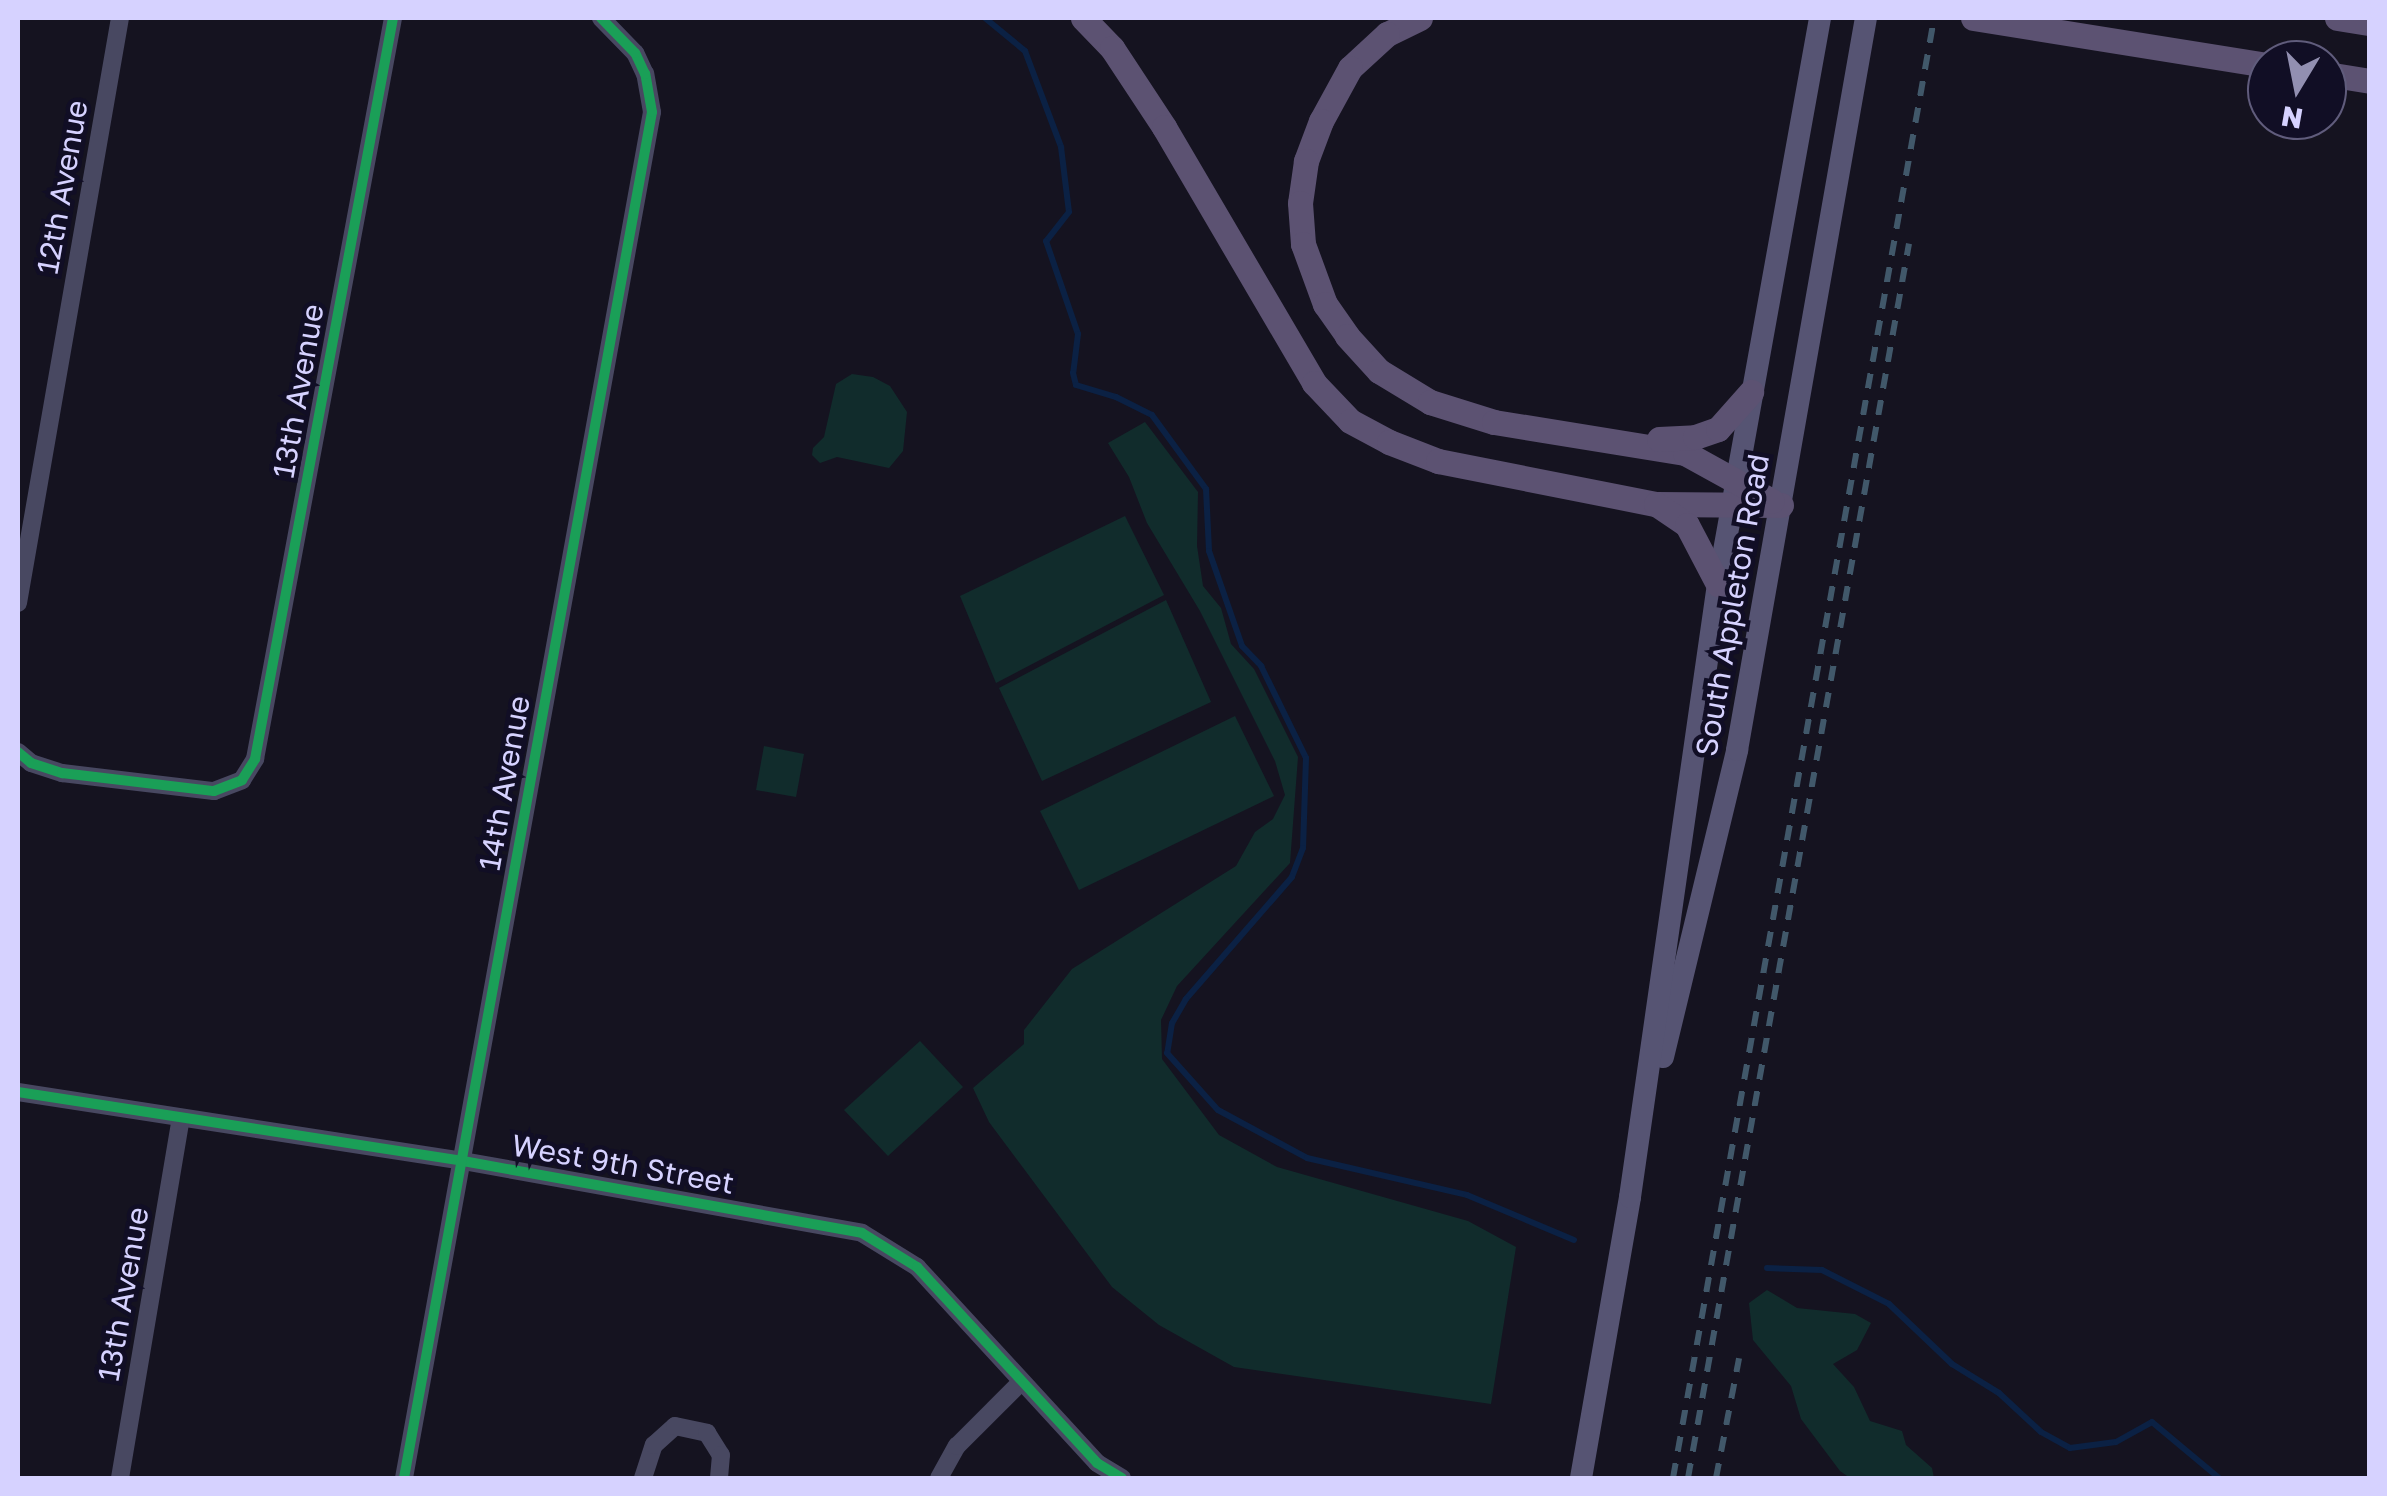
<!DOCTYPE html>
<style>
body{margin:0}
#map{position:relative;width:2387px;height:1496px;overflow:hidden;background:#151320;font-family:"Golos Text",sans-serif}
div>[style]{position:absolute}
.green>*{inset:0;background:#112c2c}
.stream>*{height:6px;margin:-3px;padding:0 3px;transform-origin:3px;border-radius:3px;background:#0b2144}
.street>*{height:18px;margin:-9px;padding:0 9px;transform-origin:9px;border-radius:9px;background:#484861}
.secondary>*{height:22px;margin:-11px;padding:0 11px;transform-origin:11px;border-radius:11px;background:#565473}
.primary>*{height:25px;margin:-12.5px;padding:0 12.5px;transform-origin:12.5px;border-radius:12.5px;background:#5c5272}
.rail>*{height:6px;margin-top:-3px;transform-origin:0;background:repeating-linear-gradient(90deg,#41586a 0 15px,transparent 0 27px)}
.cycleway>*{height:10px;margin:-5px;padding:0 5px;transform-origin:5px;border-radius:5px;background:#1a9f57}
span{translate:-50% -50%;white-space:nowrap;text-align:center;line-height:1.15;-webkit-text-stroke:9px #110e25;paint-order:stroke}
.street-label{font-size:30px;color:#d6d2ff}
.frame{position:absolute;inset:0;border:20px solid #d6d2ff;pointer-events:none}
.north{position:absolute;left:2247px;top:40px;width:100px;height:100px;box-sizing:border-box;background:#110e25;border:2px solid #605c7c;border-radius:50%;rotate:190deg;font-size:28px;font-weight:700;line-height:40px;text-align:center;color:#d6d2ff}
.north::after{content:'';display:block;margin:auto;width:35px;height:45px;background:#928fb1;clip-path:polygon(50% 0,100% 100%,50% 72%,0 100%)}
</style>
<div id="map">
<div class="green">
<i style="clip-path:polygon(852px 374px,873px 377px,890px 386px,907px 412px,903px 451px,889px 468px,837px 457px,820px 463px,812px 455px,813px 448px,824px 437px,836px 384px)"></i>
<i style="clip-path:polygon(1145px 422px,1198px 492px,1197px 546px,1203px 586px,1221px 608px,1231px 644px,1254px 669px,1298px 757px,1290px 863px,1177px 986px,1161px 1020px,1162px 1059px,1219px 1135px,1277px 1167px,1468px 1221px,1516px 1247px,1491px 1404px,1234px 1367px,1159px 1325px,1112px 1287px,989px 1122px,973px 1088px,1024px 1044px,1024px 1030px,1072px 969px,1236px 866px,1255px 832px,1273px 819px,1285px 795px,1275px 761px,1200px 611px,1147px 523px,1129px 477px,1108px 443px)"></i>
<i style="clip-path:polygon(1125px 516px,1164px 595px,996px 683px,960px 596px)"></i>
<i style="clip-path:polygon(1166px 600px,1211px 702px,1042px 781px,999px 688px)"></i>
<i style="clip-path:polygon(1235px 716px,1274px 796px,1079px 890px,1040px 811px)"></i>
<i style="clip-path:polygon(764px 746px,804px 754px,796px 797px,756px 790px)"></i>
<i style="clip-path:polygon(920px 1041px,963px 1087px,888px 1156px,844px 1110px)"></i>
<i style="clip-path:polygon(1767px 1290px,1797px 1308px,1855px 1314px,1871px 1323px,1857px 1350px,1833px 1364px,1854px 1387px,1870px 1421px,1902px 1431px,1906px 1445px,1932px 1468px,1934px 1478px,1850px 1478px,1840px 1471px,1801px 1419px,1791px 1386px,1753px 1340px,1749px 1303px)"></i>
</div>
<div class="stream">
<i style="left:985px;top:18px;width:52px;rotate:39.5deg"></i>
<i style="left:1025px;top:51px;width:103px;rotate:69.4deg"></i>
<i style="left:1061px;top:147px;width:65px;rotate:83deg"></i>
<i style="left:1069px;top:212px;width:37px;rotate:128deg"></i>
<i style="left:1046px;top:241px;width:98px;rotate:71deg"></i>
<i style="left:1078px;top:334px;width:39px;rotate:97deg"></i>
<i style="left:1073px;top:373px;width:12px;rotate:76deg"></i>
<i style="left:1076px;top:385px;width:42px;rotate:16.7deg"></i>
<i style="left:1116px;top:397px;width:40px;rotate:26.6deg"></i>
<i style="left:1152px;top:415px;width:92px;rotate:53.9deg"></i>
<i style="left:1206px;top:489px;width:62px;rotate:87.2deg"></i>
<i style="left:1209px;top:551px;width:101px;rotate:70.8deg"></i>
<i style="left:1242px;top:646px;width:28px;rotate:46deg"></i>
<i style="left:1261px;top:666px;width:102px;rotate:63.9deg"></i>
<i style="left:1306px;top:758px;width:90px;rotate:91.9deg"></i>
<i style="left:1303px;top:848px;width:31px;rotate:111deg"></i>
<i style="left:1292px;top:877px;width:162px;rotate:131deg"></i>
<i style="left:1186px;top:999px;width:28px;rotate:120deg"></i>
<i style="left:1172px;top:1023px;width:30px;rotate:99deg"></i>
<i style="left:1167px;top:1053px;width:76px;rotate:48.2deg"></i>
<i style="left:1218px;top:1110px;width:101px;rotate:28.3deg"></i>
<i style="left:1307px;top:1158px;width:164px;rotate:13deg"></i>
<i style="left:1467px;top:1195px;width:116px;rotate:22.8deg"></i>
<i style="left:1767px;top:1268px;width:55px;rotate:2.1deg"></i>
<i style="left:1822px;top:1270px;width:75px;rotate:26.9deg"></i>
<i style="left:1889px;top:1304px;width:87px;rotate:43.6deg"></i>
<i style="left:1952px;top:1364px;width:55px;rotate:31.7deg"></i>
<i style="left:1999px;top:1393px;width:57px;rotate:42.9deg"></i>
<i style="left:2041px;top:1432px;width:33px;rotate:29deg"></i>
<i style="left:2070px;top:1448px;width:46px;rotate:-7.4deg"></i>
<i style="left:2116px;top:1442px;width:41px;rotate:-29.1deg"></i>
<i style="left:2152px;top:1422px;width:87px;rotate:39.9deg"></i>
</div>
<div class="street">
<i style="left:18px;top:603px;width:594px;rotate:-80.11deg"></i>
<i style="left:18px;top:752px;width:17px;rotate:40deg"></i>
<i style="left:31px;top:763px;width:33px;rotate:18deg"></i>
<i style="left:62px;top:773px;width:153px;rotate:6.8deg"></i>
<i style="left:214px;top:791px;width:30px;rotate:-21deg"></i>
<i style="left:242px;top:780px;width:25px;rotate:-58deg"></i>
<i style="left:255px;top:759px;width:754px;rotate:-79.45deg"></i>
<i style="left:18px;top:1092px;width:450px;rotate:8.8deg"></i>
<i style="left:463px;top:1161px;width:405px;rotate:10.2deg"></i>
<i style="left:862px;top:1233px;width:65px;rotate:31.7deg"></i>
<i style="left:917px;top:1267px;width:266px;rotate:47.4deg"></i>
<i style="left:1097px;top:1463px;width:29px;rotate:31deg"></i>
<i style="left:120px;top:1478px;width:364px;rotate:-80.4deg"></i>
<i style="left:404px;top:1478px;width:1388px;rotate:-79.71deg"></i>
<i style="left:652px;top:112px;width:39px;rotate:-100deg"></i>
<i style="left:645px;top:74px;width:23px;rotate:-115deg"></i>
<i style="left:635px;top:53px;width:49px;rotate:-134.2deg"></i>
<i style="left:643px;top:1478px;width:35px;rotate:-72deg"></i>
<i style="left:654px;top:1445px;width:28px;rotate:-42deg"></i>
<i style="left:675px;top:1426px;width:33px;rotate:12deg"></i>
<i style="left:707px;top:1433px;width:26px;rotate:58deg"></i>
<i style="left:721px;top:1455px;width:23px;rotate:95deg"></i>
<i style="left:939px;top:1478px;width:37px;rotate:-61deg"></i>
<i style="left:957px;top:1446px;width:89px;rotate:-45deg"></i>
</div>
<div class="secondary">
<i style="left:1663px;top:1057px;width:316px;rotate:-76.4deg"></i>
<i style="left:1737px;top:750px;width:743px;rotate:-80.01deg"></i>
<i style="left:1581px;top:1478px;width:285px;rotate:-80.1deg"></i>
<i style="left:1630px;top:1197px;width:619px;rotate:-81.83deg"></i>
<i style="left:1718px;top:584px;width:575px;rotate:-79.78deg"></i>
</div>
<div class="primary">
<i style="left:1083px;top:18px;width:42px;rotate:46deg"></i>
<i style="left:1112px;top:48px;width:95px;rotate:56.6deg"></i>
<i style="left:1164px;top:127px;width:297px;rotate:59.6deg"></i>
<i style="left:1314px;top:383px;width:52px;rotate:46.5deg"></i>
<i style="left:1350px;top:421px;width:44px;rotate:28.3deg"></i>
<i style="left:1389px;top:442px;width:53px;rotate:21.2deg"></i>
<i style="left:1438px;top:461px;width:222px;rotate:11.2deg"></i>
<i style="left:1656px;top:504px;width:125px;rotate:0.5deg"></i>
<i style="left:1420px;top:18px;width:37px;rotate:154deg"></i>
<i style="left:1387px;top:34px;width:50px;rotate:137.4deg"></i>
<i style="left:1350px;top:68px;width:60px;rotate:118.7deg"></i>
<i style="left:1321px;top:121px;width:43px;rotate:110.6deg"></i>
<i style="left:1306px;top:161px;width:42px;rotate:98.1deg"></i>
<i style="left:1300px;top:203px;width:41px;rotate:85.8deg"></i>
<i style="left:1303px;top:244px;width:64px;rotate:69.9deg"></i>
<i style="left:1325px;top:304px;width:39px;rotate:55deg"></i>
<i style="left:1347px;top:336px;width:47px;rotate:47.6deg"></i>
<i style="left:1379px;top:371px;width:60px;rotate:31.3deg"></i>
<i style="left:1430px;top:402px;width:67px;rotate:17.4deg"></i>
<i style="left:1494px;top:422px;width:193px;rotate:9.2deg"></i>
<i style="left:1685px;top:453px;width:99px;rotate:28.9deg"></i>
<i style="left:1973px;top:18px;width:298px;rotate:9.1deg"></i>
<i style="left:2337px;top:18px;width:33px;rotate:9deg"></i>
<i style="left:2327px;top:74px;width:44px;rotate:9.2deg"></i>
<i style="left:1659px;top:439px;width:36px;rotate:-3deg"></i>
<i style="left:1695px;top:437px;width:24px;rotate:-19deg"></i>
<i style="left:1718px;top:429px;width:50px;rotate:-48.3deg"></i>
<i style="left:1656px;top:504px;width:37px;rotate:34deg"></i>
<i style="left:1687px;top:525px;width:67px;rotate:62.3deg"></i>
</div>
<div class="rail">
<i style="left:1673px;top:1478px;width:1483px;rotate:-79.86deg"></i>
<i style="left:1688px;top:1478px;width:1254px;rotate:-79.85deg"></i>
<i style="left:1716px;top:1478px;width:122px;rotate:-79.1deg"></i>
</div>
<div class="cycleway">
<i style="left:18px;top:752px;width:17px;rotate:40deg"></i>
<i style="left:31px;top:763px;width:33px;rotate:18deg"></i>
<i style="left:62px;top:773px;width:153px;rotate:6.8deg"></i>
<i style="left:214px;top:791px;width:30px;rotate:-21deg"></i>
<i style="left:242px;top:780px;width:25px;rotate:-58deg"></i>
<i style="left:255px;top:759px;width:754px;rotate:-79.45deg"></i>
<i style="left:18px;top:1092px;width:450px;rotate:8.8deg"></i>
<i style="left:463px;top:1161px;width:405px;rotate:10.2deg"></i>
<i style="left:862px;top:1233px;width:65px;rotate:31.7deg"></i>
<i style="left:917px;top:1267px;width:266px;rotate:47.4deg"></i>
<i style="left:1097px;top:1463px;width:29px;rotate:31deg"></i>
<i style="left:404px;top:1478px;width:1388px;rotate:-79.71deg"></i>
<i style="left:652px;top:112px;width:39px;rotate:-100deg"></i>
<i style="left:645px;top:74px;width:23px;rotate:-115deg"></i>
<i style="left:635px;top:53px;width:49px;rotate:-134.2deg"></i>
</div>
<div class="street-label">
<span style="left:62px;top:187px;rotate:-80deg">12th Avenue</span>
<span style="left:298px;top:391px;rotate:-80deg">13th Avenue</span>
<span style="left:1732px;top:605px;rotate:-80deg">South Appleton Road</span>
<span style="left:504px;top:783px;rotate:-80deg">14th Avenue</span>
<span style="left:623px;top:1164px;rotate:10deg">West 9th Street</span>
<span style="left:123px;top:1294px;rotate:-80deg">13th Avenue</span>
</div>
<div class="frame"></div>
<div class="north">N</div>
</div>
